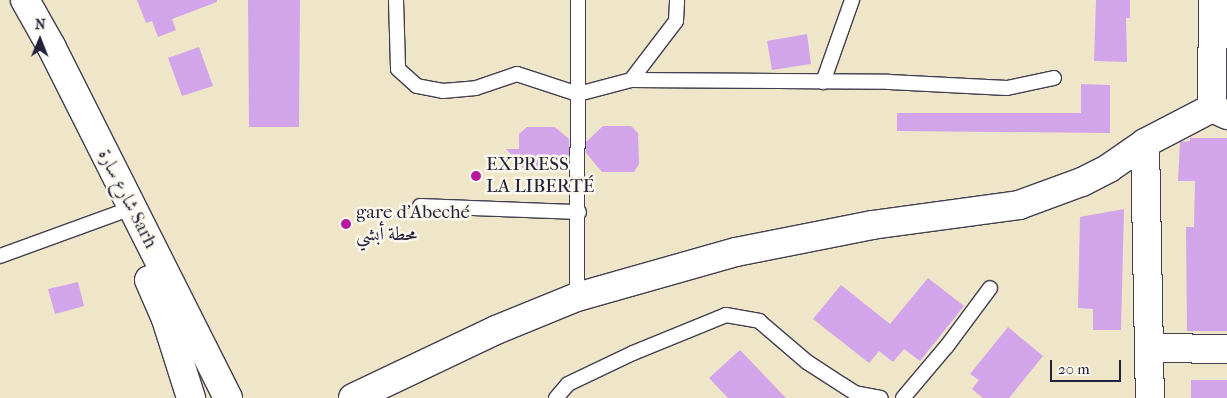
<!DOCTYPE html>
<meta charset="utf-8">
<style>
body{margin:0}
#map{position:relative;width:1227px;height:398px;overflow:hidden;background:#efe6c9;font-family:"IM FELL French Canon",Amiri,serif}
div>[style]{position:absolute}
.building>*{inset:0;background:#d2a4ea}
.roads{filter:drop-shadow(1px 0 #413f50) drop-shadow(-1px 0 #413f50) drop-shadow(0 1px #413f50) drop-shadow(0 -1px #413f50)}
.service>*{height:14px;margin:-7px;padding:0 7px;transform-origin:7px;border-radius:7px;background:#fff}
.minor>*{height:28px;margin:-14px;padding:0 14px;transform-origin:14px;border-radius:14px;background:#fff}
.trunk>*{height:28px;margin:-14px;padding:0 14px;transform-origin:14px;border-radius:14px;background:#fff}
.dots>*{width:14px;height:14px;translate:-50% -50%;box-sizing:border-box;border:2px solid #fbf7ec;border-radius:50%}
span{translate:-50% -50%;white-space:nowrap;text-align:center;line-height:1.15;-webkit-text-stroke:5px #fbf7ec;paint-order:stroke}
.poi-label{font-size:19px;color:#22223b}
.left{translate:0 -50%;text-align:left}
.street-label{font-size:19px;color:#22223b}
.north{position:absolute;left:15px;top:15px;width:50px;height:50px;-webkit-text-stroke:4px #fbf7ec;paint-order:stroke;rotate:1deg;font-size:14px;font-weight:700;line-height:20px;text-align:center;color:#22223b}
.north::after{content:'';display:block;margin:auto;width:18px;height:22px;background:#22223b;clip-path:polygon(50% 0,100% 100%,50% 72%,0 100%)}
.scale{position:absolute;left:1050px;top:360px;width:71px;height:22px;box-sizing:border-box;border:2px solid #22223b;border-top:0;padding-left:6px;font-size:15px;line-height:18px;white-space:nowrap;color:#22223b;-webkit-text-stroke:4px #fbf7ec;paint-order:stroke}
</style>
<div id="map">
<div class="building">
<i style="clip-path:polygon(137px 0,217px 0,217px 2px,172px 19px,176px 30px,158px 37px,152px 21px,146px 23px)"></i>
<i style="clip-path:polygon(248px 0,300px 0,299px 127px,249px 127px)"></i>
<i style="clip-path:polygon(1096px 0,1130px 0,1130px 18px,1126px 18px,1127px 62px,1094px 61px)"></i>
<i style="clip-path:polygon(807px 34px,811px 64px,772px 70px,767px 41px)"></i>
<i style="clip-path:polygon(199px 47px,213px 86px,182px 96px,168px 58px)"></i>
<i style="clip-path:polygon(1081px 84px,1110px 85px,1110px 133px,897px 131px,897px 113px,1081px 113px)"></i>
<i style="clip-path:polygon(603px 126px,631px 126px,638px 133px,639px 164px,634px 172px,602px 172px,586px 153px,586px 142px)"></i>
<i style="clip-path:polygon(527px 127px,555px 127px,569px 139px,569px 157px,558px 172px,526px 172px,506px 149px,519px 149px,519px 134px)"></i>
<i style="clip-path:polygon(1190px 138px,1227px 138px,1227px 331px,1187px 331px,1186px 227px,1194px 227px,1195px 181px,1178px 181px,1180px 142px,1190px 141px)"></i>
<i style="clip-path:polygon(1124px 209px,1121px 330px,1093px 330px,1093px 309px,1078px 308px,1080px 217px)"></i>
<i style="clip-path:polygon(928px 278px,964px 306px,920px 361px,904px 349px,893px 362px,879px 351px,869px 363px,813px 319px,841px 285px,890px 324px)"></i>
<i style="clip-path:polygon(78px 282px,84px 306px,55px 314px,48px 289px)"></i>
<i style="clip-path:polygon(1008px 327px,1043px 356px,1009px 398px,983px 398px,972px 389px,979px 380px,970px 374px)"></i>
<i style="clip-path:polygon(740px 350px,786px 398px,728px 398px,709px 378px)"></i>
<i style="clip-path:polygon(1191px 380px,1227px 380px,1227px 398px,1191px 398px)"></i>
</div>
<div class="roads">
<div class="service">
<i style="left:396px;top:0;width:69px;rotate:88.3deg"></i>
<i style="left:398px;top:69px;width:25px;rotate:42deg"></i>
<i style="left:417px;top:86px;width:26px;rotate:11deg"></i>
<i style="left:443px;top:91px;width:33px;rotate:-5deg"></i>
<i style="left:476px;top:88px;width:43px;rotate:-18.9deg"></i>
<i style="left:517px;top:74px;width:64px;rotate:18.2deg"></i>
<i style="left:578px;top:94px;width:55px;rotate:-14.8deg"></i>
<i style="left:631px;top:80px;width:258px;rotate:0.4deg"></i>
<i style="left:889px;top:82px;width:118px;rotate:2.9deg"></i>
<i style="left:1007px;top:88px;width:48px;rotate:-12deg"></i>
<i style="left:631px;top:80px;width:74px;rotate:-52.7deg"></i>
<i style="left:676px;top:21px;width:21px;rotate:-87deg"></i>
<i style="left:823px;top:82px;width:87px;rotate:-70.5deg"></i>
<i style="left:420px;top:206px;width:159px;rotate:2.2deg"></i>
<i style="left:0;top:256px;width:126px;rotate:-20deg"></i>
<i style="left:577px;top:297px;width:297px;rotate:-89.8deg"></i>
<i style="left:556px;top:398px;width:18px;rotate:-49deg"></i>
<i style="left:568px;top:384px;width:72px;rotate:-25.5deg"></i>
<i style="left:633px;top:353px;width:100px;rotate:-22.2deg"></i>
<i style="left:726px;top:315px;width:34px;rotate:10deg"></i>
<i style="left:759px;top:321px;width:63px;rotate:40.5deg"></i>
<i style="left:807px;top:362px;width:57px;rotate:32.9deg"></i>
<i style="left:855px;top:393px;width:26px;rotate:11deg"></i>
<i style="left:903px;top:398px;width:68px;rotate:-49.8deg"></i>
<i style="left:947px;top:346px;width:72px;rotate:-53.4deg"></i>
</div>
<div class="minor">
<i style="left:1212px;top:108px;width:108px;rotate:-89.5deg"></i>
<i style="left:1145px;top:143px;width:255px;rotate:88.9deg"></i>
<i style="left:1150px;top:348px;width:77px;rotate:0.7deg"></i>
<i style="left:353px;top:398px;width:158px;rotate:-25.4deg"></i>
<i style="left:496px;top:330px;width:87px;rotate:-22.2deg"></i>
<i style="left:577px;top:297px;width:165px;rotate:-15.8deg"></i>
<i style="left:736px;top:252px;width:139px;rotate:-11.2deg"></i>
<i style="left:872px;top:225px;width:148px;rotate:-7.7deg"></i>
<i style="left:1019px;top:205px;width:67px;rotate:-20.1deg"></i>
<i style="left:1082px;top:182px;width:30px;rotate:-27deg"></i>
<i style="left:1109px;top:168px;width:44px;rotate:-34.8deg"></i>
<i style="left:1145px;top:143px;width:76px;rotate:-27.6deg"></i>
<i style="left:1212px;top:108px;width:17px;rotate:25deg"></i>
</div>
<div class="trunk">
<i style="left:25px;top:0;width:53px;rotate:60.5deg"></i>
<i style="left:51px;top:46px;width:394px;rotate:63.3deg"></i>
<i style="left:149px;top:280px;width:43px;rotate:66.4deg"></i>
<i style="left:166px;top:319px;width:83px;rotate:72.4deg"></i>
</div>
</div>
<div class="dots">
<i style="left:476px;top:176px;background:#b5179e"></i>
<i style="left:346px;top:224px;background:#b5179e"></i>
</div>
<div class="poi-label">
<span class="left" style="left:486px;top:176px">EXPRESS<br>LA LIBERTÉ</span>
<span class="left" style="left:356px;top:224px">gare d'Abeché<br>محطة أبشي</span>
</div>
<div class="street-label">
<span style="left:127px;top:199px;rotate:63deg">شارع سارة Sarh</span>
</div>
<div class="north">N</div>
<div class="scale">20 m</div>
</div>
